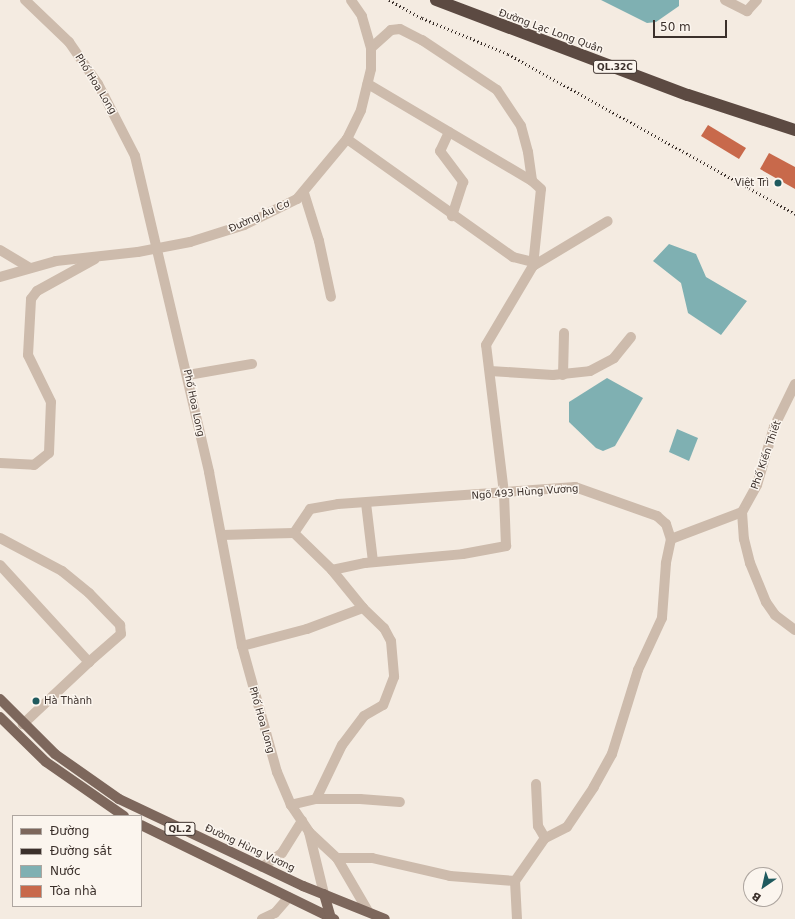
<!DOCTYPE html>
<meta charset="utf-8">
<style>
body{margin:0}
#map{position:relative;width:795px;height:919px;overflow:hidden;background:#f4ebe1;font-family:"DejaVu Sans",sans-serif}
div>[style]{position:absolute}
.water>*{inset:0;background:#7fb0b2}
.building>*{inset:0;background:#c8694b}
.minor>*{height:10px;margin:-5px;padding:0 5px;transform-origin:5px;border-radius:5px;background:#cdbbac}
.major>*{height:10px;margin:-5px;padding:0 5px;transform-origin:5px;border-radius:5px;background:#7d675c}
.highway>*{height:12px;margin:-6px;padding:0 6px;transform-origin:6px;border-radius:6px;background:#5c4a42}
.rail>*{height:3px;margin-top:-1.5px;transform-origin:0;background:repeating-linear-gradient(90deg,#3b302b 0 1px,transparent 0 4px)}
.dots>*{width:11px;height:11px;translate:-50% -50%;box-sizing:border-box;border:2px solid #fbf5ee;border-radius:50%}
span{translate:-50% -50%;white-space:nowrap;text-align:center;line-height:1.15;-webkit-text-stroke:3px #fbf5ee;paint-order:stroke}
.shield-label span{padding:1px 3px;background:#fbf5ee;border:1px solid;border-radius:3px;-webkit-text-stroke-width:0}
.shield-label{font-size:9px;color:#3b302b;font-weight:700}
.street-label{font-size:10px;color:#3b302b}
.poi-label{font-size:10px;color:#3b302b}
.right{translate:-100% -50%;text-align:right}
.left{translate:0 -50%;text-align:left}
.legend{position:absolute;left:12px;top:815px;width:130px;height:92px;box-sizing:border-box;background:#fbf5ee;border:1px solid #aea6a0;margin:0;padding:5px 7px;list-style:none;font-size:12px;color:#3b302b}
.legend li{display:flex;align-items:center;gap:8px;height:20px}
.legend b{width:20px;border:1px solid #aea6a0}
.north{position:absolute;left:743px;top:867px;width:40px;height:40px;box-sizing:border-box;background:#fbf5ee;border:1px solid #aea6a0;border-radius:50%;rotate:214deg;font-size:11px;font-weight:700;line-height:16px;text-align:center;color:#3b302b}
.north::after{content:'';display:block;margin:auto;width:14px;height:18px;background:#1f5a5e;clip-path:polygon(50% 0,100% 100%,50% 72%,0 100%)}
.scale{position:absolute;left:653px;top:20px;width:74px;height:18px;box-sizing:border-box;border:2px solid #3b302b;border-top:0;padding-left:5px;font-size:12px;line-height:14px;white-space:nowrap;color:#3b302b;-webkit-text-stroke:3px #fbf5ee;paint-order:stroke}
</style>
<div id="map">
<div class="water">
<i style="clip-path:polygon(601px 0,679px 0,679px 6px,656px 22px,647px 23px)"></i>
<i style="clip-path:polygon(669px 244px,696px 254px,706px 277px,747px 301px,721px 335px,688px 313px,681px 283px,653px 261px)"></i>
<i style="clip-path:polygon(607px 378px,643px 398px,615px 446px,603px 451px,596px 448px,569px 422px,569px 402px)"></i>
<i style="clip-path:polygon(677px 429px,698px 438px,689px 461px,669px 452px)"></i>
</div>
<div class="building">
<i style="clip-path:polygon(708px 125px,746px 148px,739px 159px,701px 136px)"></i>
<i style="clip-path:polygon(769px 153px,795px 167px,795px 189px,760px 169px)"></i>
</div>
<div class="minor">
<i style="left:25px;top:0;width:61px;rotate:43.7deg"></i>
<i style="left:69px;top:42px;width:51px;rotate:55.4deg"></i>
<i style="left:98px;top:84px;width:81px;rotate:62.8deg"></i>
<i style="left:135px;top:156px;width:325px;rotate:76.8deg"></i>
<i style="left:209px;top:472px;width:177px;rotate:79.3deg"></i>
<i style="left:242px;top:646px;width:131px;rotate:74.5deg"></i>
<i style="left:277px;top:772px;width:36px;rotate:67deg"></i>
<i style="left:291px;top:805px;width:32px;rotate:56deg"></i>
<i style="left:309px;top:832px;width:38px;rotate:43deg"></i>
<i style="left:337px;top:858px;width:61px;rotate:59.7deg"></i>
<i style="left:725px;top:0;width:25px;rotate:27deg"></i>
<i style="left:747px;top:11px;width:15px;rotate:-48deg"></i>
<i style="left:371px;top:48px;width:27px;rotate:-42deg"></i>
<i style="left:391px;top:30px;width:9px;rotate:-6deg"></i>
<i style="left:400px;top:29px;width:25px;rotate:27deg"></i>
<i style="left:422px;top:40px;width:90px;rotate:33.7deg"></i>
<i style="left:497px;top:90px;width:43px;rotate:56.3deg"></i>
<i style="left:521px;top:126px;width:27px;rotate:75deg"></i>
<i style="left:528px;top:152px;width:29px;rotate:82deg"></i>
<i style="left:449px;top:132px;width:21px;rotate:115deg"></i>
<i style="left:440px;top:151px;width:39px;rotate:53deg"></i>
<i style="left:463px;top:182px;width:36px;rotate:108deg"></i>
<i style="left:347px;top:139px;width:204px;rotate:35.4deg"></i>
<i style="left:513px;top:257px;width:21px;rotate:14deg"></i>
<i style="left:304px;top:193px;width:50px;rotate:72.6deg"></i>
<i style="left:319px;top:241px;width:57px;rotate:77.9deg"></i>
<i style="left:0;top:250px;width:35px;rotate:31deg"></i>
<i style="left:533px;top:266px;width:87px;rotate:-31deg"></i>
<i style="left:0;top:277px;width:58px;rotate:-15.9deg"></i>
<i style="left:56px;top:261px;width:82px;rotate:-6.3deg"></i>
<i style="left:138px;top:252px;width:53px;rotate:-10.9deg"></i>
<i style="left:190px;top:242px;width:57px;rotate:-17.5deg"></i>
<i style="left:244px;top:225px;width:59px;rotate:-26.1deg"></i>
<i style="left:297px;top:199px;width:78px;rotate:-50.2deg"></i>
<i style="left:347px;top:139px;width:32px;rotate:-64deg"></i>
<i style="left:361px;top:110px;width:42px;rotate:-76.3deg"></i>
<i style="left:371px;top:69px;width:21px;rotate:-90deg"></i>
<i style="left:371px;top:48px;width:33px;rotate:-106deg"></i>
<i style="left:362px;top:16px;width:19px;rotate:-125deg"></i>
<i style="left:490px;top:371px;width:63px;rotate:3.6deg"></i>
<i style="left:553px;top:375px;width:37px;rotate:-6deg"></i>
<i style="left:590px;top:371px;width:27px;rotate:-28deg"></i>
<i style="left:614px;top:358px;width:27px;rotate:-51deg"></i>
<i style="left:188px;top:375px;width:65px;rotate:-9.8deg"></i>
<i style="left:563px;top:375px;width:42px;rotate:-88.6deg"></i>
<i style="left:795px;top:384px;width:48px;rotate:116deg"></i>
<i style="left:774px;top:427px;width:60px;rotate:106.3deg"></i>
<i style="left:757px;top:485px;width:31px;rotate:119deg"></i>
<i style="left:742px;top:512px;width:27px;rotate:86deg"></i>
<i style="left:744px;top:539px;width:25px;rotate:76deg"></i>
<i style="left:750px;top:563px;width:42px;rotate:67.7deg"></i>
<i style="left:766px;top:602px;width:16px;rotate:55deg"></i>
<i style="left:775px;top:615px;width:25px;rotate:37deg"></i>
<i style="left:0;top:463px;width:34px;rotate:3deg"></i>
<i style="left:34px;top:465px;width:19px;rotate:-39deg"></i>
<i style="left:49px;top:453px;width:51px;rotate:-87.8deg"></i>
<i style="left:51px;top:402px;width:52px;rotate:-116.1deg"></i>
<i style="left:28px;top:355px;width:56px;rotate:-86.9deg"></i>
<i style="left:31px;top:299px;width:10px;rotate:-53deg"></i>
<i style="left:37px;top:291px;width:66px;rotate:-28.9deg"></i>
<i style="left:366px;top:503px;width:59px;rotate:83.2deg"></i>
<i style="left:294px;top:533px;width:29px;rotate:-56deg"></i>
<i style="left:310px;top:509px;width:28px;rotate:-10deg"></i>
<i style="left:338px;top:504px;width:238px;rotate:-4.1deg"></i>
<i style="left:575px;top:487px;width:87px;rotate:19.5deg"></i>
<i style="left:657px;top:516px;width:12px;rotate:42deg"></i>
<i style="left:666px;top:524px;width:16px;rotate:72deg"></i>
<i style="left:671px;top:539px;width:25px;rotate:102deg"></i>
<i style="left:666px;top:563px;width:55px;rotate:94.2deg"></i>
<i style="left:662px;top:618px;width:57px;rotate:114.8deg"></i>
<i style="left:638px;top:670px;width:88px;rotate:107.2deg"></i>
<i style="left:612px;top:754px;width:38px;rotate:119deg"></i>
<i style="left:594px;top:787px;width:48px;rotate:124deg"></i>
<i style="left:567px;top:827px;width:25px;rotate:153deg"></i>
<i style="left:545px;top:838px;width:52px;rotate:124.9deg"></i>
<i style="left:515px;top:881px;width:38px;rotate:87deg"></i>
<i style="left:222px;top:535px;width:72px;rotate:-1.6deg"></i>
<i style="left:294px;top:533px;width:53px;rotate:44.2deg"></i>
<i style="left:332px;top:570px;width:49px;rotate:50.8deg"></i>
<i style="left:363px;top:608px;width:29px;rotate:44deg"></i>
<i style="left:384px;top:628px;width:15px;rotate:62deg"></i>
<i style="left:391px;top:641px;width:36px;rotate:85deg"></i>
<i style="left:394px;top:677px;width:30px;rotate:111deg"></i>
<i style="left:383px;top:705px;width:22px;rotate:150deg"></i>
<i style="left:364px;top:716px;width:36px;rotate:127deg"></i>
<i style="left:342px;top:745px;width:60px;rotate:115.7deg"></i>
<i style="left:316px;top:799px;width:26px;rotate:167deg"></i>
<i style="left:0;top:538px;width:70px;rotate:28deg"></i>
<i style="left:62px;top:571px;width:35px;rotate:39deg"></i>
<i style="left:89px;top:593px;width:45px;rotate:45.9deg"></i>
<i style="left:120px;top:625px;width:9px;rotate:84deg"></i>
<i style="left:121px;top:634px;width:43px;rotate:138.8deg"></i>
<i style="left:671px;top:539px;width:76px;rotate:-20.8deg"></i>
<i style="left:0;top:565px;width:132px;rotate:47.5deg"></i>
<i style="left:89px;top:662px;width:91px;rotate:136.8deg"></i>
<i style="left:332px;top:570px;width:34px;rotate:-12deg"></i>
<i style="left:365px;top:563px;width:98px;rotate:-5.2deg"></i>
<i style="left:463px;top:554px;width:44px;rotate:-10.5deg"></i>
<i style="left:506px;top:546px;width:53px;rotate:-92.2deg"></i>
<i style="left:504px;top:493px;width:149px;rotate:-96.9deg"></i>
<i style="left:486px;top:345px;width:92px;rotate:-59.3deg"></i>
<i style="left:533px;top:266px;width:77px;rotate:-84.1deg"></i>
<i style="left:541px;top:189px;width:12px;rotate:-138deg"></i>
<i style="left:532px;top:181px;width:191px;rotate:-149.4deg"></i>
<i style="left:242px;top:646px;width:67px;rotate:-14.7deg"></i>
<i style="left:307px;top:629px;width:60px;rotate:-20.6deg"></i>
<i style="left:536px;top:784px;width:42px;rotate:87.3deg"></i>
<i style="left:538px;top:826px;width:14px;rotate:60deg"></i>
<i style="left:316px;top:799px;width:44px"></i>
<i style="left:360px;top:799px;width:40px;rotate:4.3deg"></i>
<i style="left:309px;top:832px;width:64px;rotate:76.4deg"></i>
<i style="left:337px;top:858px;width:35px"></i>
<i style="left:372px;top:858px;width:80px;rotate:13deg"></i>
<i style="left:450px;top:876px;width:65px;rotate:4.4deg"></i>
<i style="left:262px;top:867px;width:24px;rotate:-35deg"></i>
<i style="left:282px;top:853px;width:38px;rotate:-58deg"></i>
<i style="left:262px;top:919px;width:14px;rotate:-25deg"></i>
<i style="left:275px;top:913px;width:21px;rotate:-49deg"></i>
</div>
<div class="major">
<i style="left:0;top:699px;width:78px;rotate:45deg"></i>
<i style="left:55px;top:754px;width:78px;rotate:35.1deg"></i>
<i style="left:119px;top:799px;width:204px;rotate:25.3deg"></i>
<i style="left:303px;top:886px;width:88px;rotate:21.9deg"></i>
<i style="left:0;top:717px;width:64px;rotate:44.4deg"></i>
<i style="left:46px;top:762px;width:95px;rotate:34.7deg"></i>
<i style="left:141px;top:825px;width:215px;rotate:26deg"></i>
<i style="left:324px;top:894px;width:26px;rotate:74deg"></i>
</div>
<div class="highway">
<i style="left:436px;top:0;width:269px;rotate:20.7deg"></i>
<i style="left:688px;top:95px;width:113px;rotate:18.1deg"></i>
</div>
<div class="rail">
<i style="left:389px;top:0;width:38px;rotate:29deg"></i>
<i style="left:422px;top:18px;width:93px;rotate:22.7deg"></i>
<i style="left:508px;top:54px;width:329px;rotate:29.1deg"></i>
</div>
<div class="dots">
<i style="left:778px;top:183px;background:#1f5a5e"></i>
<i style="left:36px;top:701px;background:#1f5a5e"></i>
</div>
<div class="shield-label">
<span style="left:615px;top:67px">QL.32C</span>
<span style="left:180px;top:829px">QL.2</span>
</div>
<div class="street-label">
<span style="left:551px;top:31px;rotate:20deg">Đường Lạc Long Quân</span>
<span style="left:96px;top:84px;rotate:58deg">Phố Hoa Long</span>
<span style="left:259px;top:216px;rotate:-24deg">Đường Âu Cơ</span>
<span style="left:194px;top:403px;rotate:78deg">Phố Hoa Long</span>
<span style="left:766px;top:455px;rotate:-71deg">Phố Kiến Thiết</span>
<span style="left:525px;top:492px;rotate:-4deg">Ngõ 493 Hùng Vương</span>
<span style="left:262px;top:720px;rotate:74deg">Phố Hoa Long</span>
<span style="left:250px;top:848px;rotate:25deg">Đường Hùng Vương</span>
</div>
<div class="poi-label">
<span class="right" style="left:769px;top:183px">Việt Trì</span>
<span class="left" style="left:44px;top:701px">Hà Thành</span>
</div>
<ul class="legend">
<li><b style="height:5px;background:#7d675c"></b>Đường</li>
<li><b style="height:5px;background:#3b302b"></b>Đường sắt</li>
<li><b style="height:11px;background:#7fb0b2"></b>Nước</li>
<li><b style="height:11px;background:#c8694b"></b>Tòa nhà</li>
</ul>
<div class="north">B</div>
<div class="scale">50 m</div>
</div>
